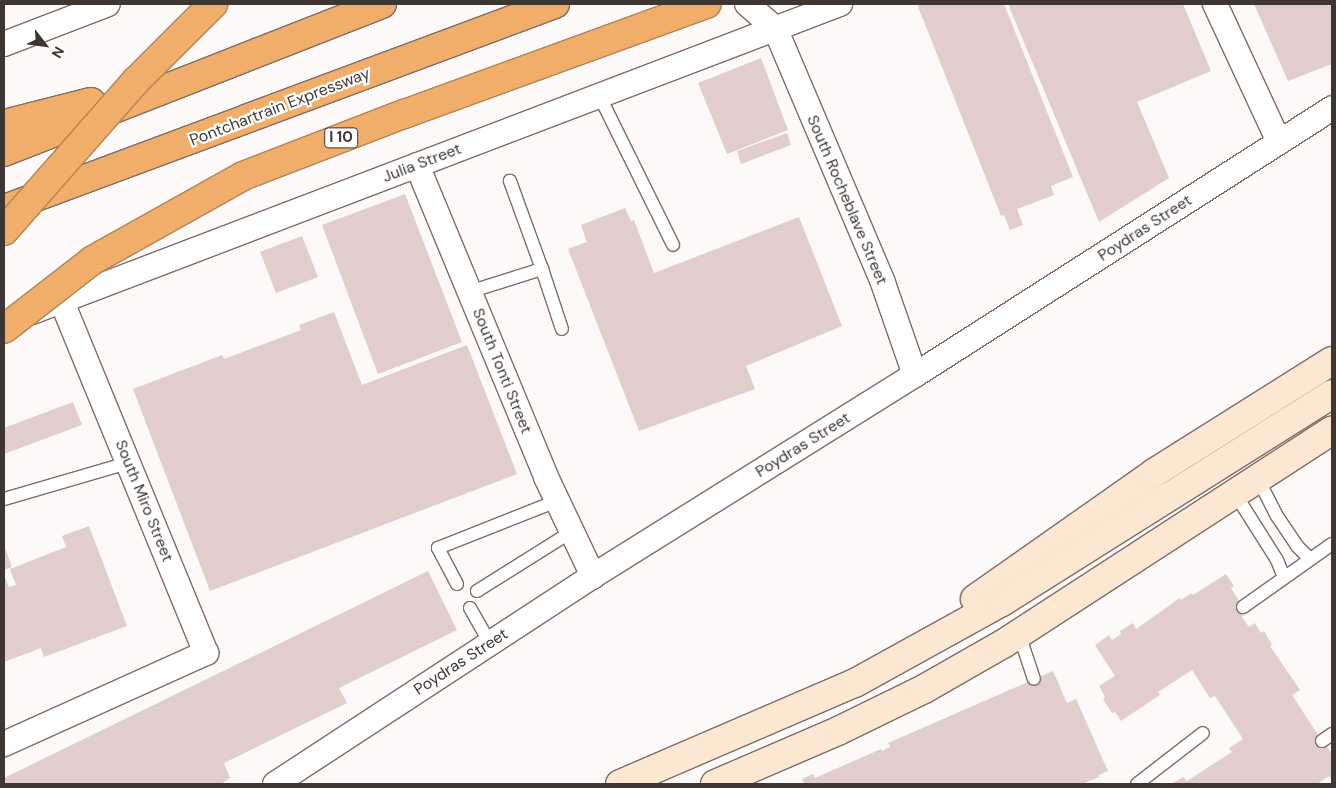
<!DOCTYPE html>
<style>
body{margin:0}
#map{position:relative;width:1336px;height:788px;overflow:hidden;background:#fdf9f8;font-family:"DM Sans",sans-serif}
div>[style]{position:absolute}
.building>*{inset:0;background:#e2cdcd}
.roads{filter:drop-shadow(1px 0 #7e6d66) drop-shadow(-1px 0 #7e6d66) drop-shadow(0 1px #7e6d66) drop-shadow(0 -1px #7e6d66)}
.lane>*{height:12px;margin:-6px;padding:0 6px;transform-origin:6px;border-radius:6px;background:#fff}
.street>*{height:24px;margin:-12px;padding:0 12px;transform-origin:12px;border-radius:12px;background:#fff}
.secondary>*{height:28px;margin:-14px;padding:0 14px;transform-origin:14px;border-radius:14px;background:#fbe7d2}
.highway>*{height:28px;margin:-14px;padding:0 14px;transform-origin:14px;border-radius:14px;background:#f1ae6a}
.bridges{filter:drop-shadow(1px 0 #b28457) drop-shadow(-1px 0 #b28457) drop-shadow(0 1px #b28457) drop-shadow(0 -1px #b28457)}
.highway-bridge>*{height:28px;margin:-14px;padding:0 14px;transform-origin:14px;border-radius:14px;background:#f1ae6a}
span{translate:-50% -50%;white-space:nowrap;text-align:center;line-height:1.15;-webkit-text-stroke:4.5px #fff;paint-order:stroke}
.shield-label span{padding:1px 4px;background:#fff;border:1px solid;border-radius:4px;-webkit-text-stroke-width:0}
.shield-label{font-size:15px;color:#3e3633;font-weight:700}
.street-label{font-size:16px;color:#3e3633}
.frame{position:absolute;inset:0;border:5px solid #3e3633;pointer-events:none}
.north{position:absolute;left:20px;top:20px;width:50px;height:50px;-webkit-text-stroke:4px #fff;paint-order:stroke;rotate:120deg;font-size:14px;font-weight:700;line-height:20px;text-align:center;color:#3e3633}
.north::after{content:'';display:block;margin:auto;width:18px;height:22px;background:#3e3633;clip-path:polygon(50% 0,100% 100%,50% 72%,0 100%)}
</style>
<div id="map">
<div class="building">
<i style="clip-path:polygon(917px 4px,1004px 4px,1073px 177px,1051px 186px,1054px 195px,1017px 209px,1023px 225px,1010px 230px,1004px 215px,1001px 216px)"></i>
<i style="clip-path:polygon(1008px 4px,1183px 4px,1211px 71px,1137px 102px,1169px 178px,1099px 222px)"></i>
<i style="clip-path:polygon(1254px 4px,1332px 4px,1332px 64px,1288px 81px)"></i>
<i style="clip-path:polygon(761px 58px,788px 130px,727px 154px,698px 83px)"></i>
<i style="clip-path:polygon(787px 133px,791px 145px,741px 164px,737px 151px)"></i>
<i style="clip-path:polygon(405px 194px,462px 342px,378px 374px,322px 225px)"></i>
<i style="clip-path:polygon(625px 208px,631px 221px,634px 220px,654px 273px,799px 217px,842px 326px,746px 366px,755px 389px,639px 431px,568px 249px,587px 242px,581px 225px)"></i>
<i style="clip-path:polygon(302px 236px,318px 277px,276px 293px,260px 252px)"></i>
<i style="clip-path:polygon(334px 312px,362px 385px,467px 345px,517px 474px,210px 591px,133px 389px,222px 355px,224px 359px,301px 330px,299px 325px)"></i>
<i style="clip-path:polygon(73px 402px,82px 425px,4px 454px,4px 428px)"></i>
<i style="clip-path:polygon(89px 526px,127px 626px,44px 657px,41px 648px,4px 662px,4px 575px,9px 587px,16px 585px,10px 569px,66px 547px,62px 536px)"></i>
<i style="clip-path:polygon(4px 545px,12px 567px,4px 570px)"></i>
<i style="clip-path:polygon(428px 571px,457px 630px,339px 688px,347px 703px,224px 763px,230px 778px,221px 784px,4px 784px,4px 778px)"></i>
<i style="clip-path:polygon(1226px 574px,1234px 586px,1231px 588px,1247px 613px,1242px 617px,1249px 627px,1255px 623px,1261px 633px,1264px 631px,1272px 645px,1270px 646px,1300px 690px,1292px 695px,1322px 741px,1332px 753px,1331px 779px,1329px 776px,1317px 784px,1171px 784px,1183px 777px,1187px 781px,1232px 752px,1229px 748px,1243px 739px,1215px 696px,1210px 698px,1192px 670px,1158px 692px,1160px 695px,1121px 721px,1115px 712px,1112px 713px,1103px 699px,1105px 697px,1099px 686px,1115px 676px,1095px 645px,1109px 635px,1112px 640px,1121px 634px,1120px 631px,1133px 623px,1136px 629px,1180px 598px,1181px 600px,1192px 593px,1193px 595px)"></i>
<i style="clip-path:polygon(1053px 671px,1067px 703px,1076px 699px,1108px 771px,1099px 775px,1099px 777px,1082px 784px,801px 784px,804px 783px,802px 779px,813px 774px,815px 778px,881px 749px,882px 751px,890px 747px,888px 743px)"></i>
</div>
<div class="roads">
<div class="lane">
<i style="left:599px;top:95px;width:167px;rotate:63.7deg"></i>
<i style="left:542px;top:269px;width:63px;rotate:71.6deg"></i>
<i style="left:469px;top:292px;width:77px;rotate:-17.5deg"></i>
<i style="left:542px;top:269px;width:94px;rotate:-110deg"></i>
<i style="left:1257px;top:477px;width:44px;rotate:62.9deg"></i>
<i style="left:1277px;top:516px;width:36px;rotate:56deg"></i>
<i style="left:1297px;top:546px;width:18px;rotate:45deg"></i>
<i style="left:1234px;top:492px;width:80px;rotate:57.7deg"></i>
<i style="left:1277px;top:560px;width:18px;rotate:68deg"></i>
<i style="left:4px;top:499px;width:129px;rotate:-16.2deg"></i>
<i style="left:457px;top:584px;width:41px;rotate:-117.8deg"></i>
<i style="left:438px;top:548px;width:128px;rotate:-21.6deg"></i>
<i style="left:477px;top:591px;width:111px;rotate:-32.1deg"></i>
<i style="left:1243px;top:607px;width:109px;rotate:-35.3deg"></i>
<i style="left:470px;top:608px;width:40px;rotate:60.3deg"></i>
<i style="left:1019px;top:634px;width:47px;rotate:71.6deg"></i>
<i style="left:1322px;top:741px;width:12px;rotate:-35deg"></i>
<i style="left:1137px;top:784px;width:83px;rotate:-37.7deg"></i>
</div>
<div class="street">
<i style="left:747px;top:4px;width:37px;rotate:41deg"></i>
<i style="left:775px;top:28px;width:277px;rotate:67deg"></i>
<i style="left:883px;top:283px;width:97px;rotate:70.8deg"></i>
<i style="left:1215px;top:4px;width:152px;rotate:65.1deg"></i>
<i style="left:4px;top:44px;width:111px;rotate:-21deg"></i>
<i style="left:417px;top:165px;width:338px;rotate:67.5deg"></i>
<i style="left:546px;top:477px;width:110px;rotate:64.6deg"></i>
<i style="left:32px;top:312px;width:865px;rotate:-20.87deg"></i>
<i style="left:4px;top:744px;width:222px;rotate:-24.3deg"></i>
<i style="left:206px;top:653px;width:379px;rotate:-112.3deg"></i>
<i style="left:275px;top:784px;width:380px;rotate:-33.2deg"></i>
<i style="left:593px;top:576px;width:380px;rotate:-32deg"></i>
<i style="left:915px;top:375px;width:495px;rotate:-32.6deg"></i>
</div>
<div class="secondary">
<i style="left:975px;top:599px;width:219px;rotate:-35.1deg"></i>
<i style="left:1154px;top:473px;width:210px;rotate:-32.2deg"></i>
<i style="left:620px;top:784px;width:256px;rotate:-23.3deg"></i>
<i style="left:855px;top:683px;width:168px;rotate:-28.9deg"></i>
<i style="left:1002px;top:602px;width:390px;rotate:-32.2deg"></i>
<i style="left:715px;top:784px;width:134px;rotate:-23.3deg"></i>
<i style="left:838px;top:731px;width:96px;rotate:-26deg"></i>
<i style="left:924px;top:689px;width:91px;rotate:-29.7deg"></i>
<i style="left:1003px;top:644px;width:392px;rotate:-33deg"></i>
</div>
<div class="highway">
<i style="left:4px;top:124px;width:90px;rotate:-14.2deg"></i>
<i style="left:4px;top:152px;width:406px;rotate:-21.4deg"></i>
<i style="left:4px;top:209px;width:588px;rotate:-20.41deg"></i>
</div>
</div>
<div class="bridges">
<div class="highway-bridge">
<i style="left:4px;top:231px;width:200px;rotate:-48.7deg"></i>
<i style="left:136px;top:81px;width:109px;rotate:-45deg"></i>
<i style="left:4px;top:329px;width:113px;rotate:-37.8deg"></i>
<i style="left:93px;top:260px;width:172px;rotate:-29.2deg"></i>
<i style="left:243px;top:176px;width:173px;rotate:-21.1deg"></i>
<i style="left:404px;top:114px;width:322px;rotate:-20deg"></i>
</div>
</div>
<div class="shield-label">
<span style="left:341px;top:138px">I 10</span>
</div>
<div class="street-label">
<span style="left:280px;top:107px;rotate:-21deg">Pontchartrain Expressway</span>
<span style="left:422px;top:163px;rotate:-21deg">Julia Street</span>
<span style="left:847px;top:200px;rotate:67deg">South Rocheblave Street</span>
<span style="left:1145px;top:228px;rotate:-33deg">Poydras Street</span>
<span style="left:502px;top:371px;rotate:68deg">South Tonti Street</span>
<span style="left:803px;top:445px;rotate:-32deg">Poydras Street</span>
<span style="left:144px;top:501px;rotate:68deg">South Miro Street</span>
<span style="left:461px;top:662px;rotate:-33deg">Poydras Street</span>
</div>
<div class="frame"></div>
<div class="north">N</div>
</div>
